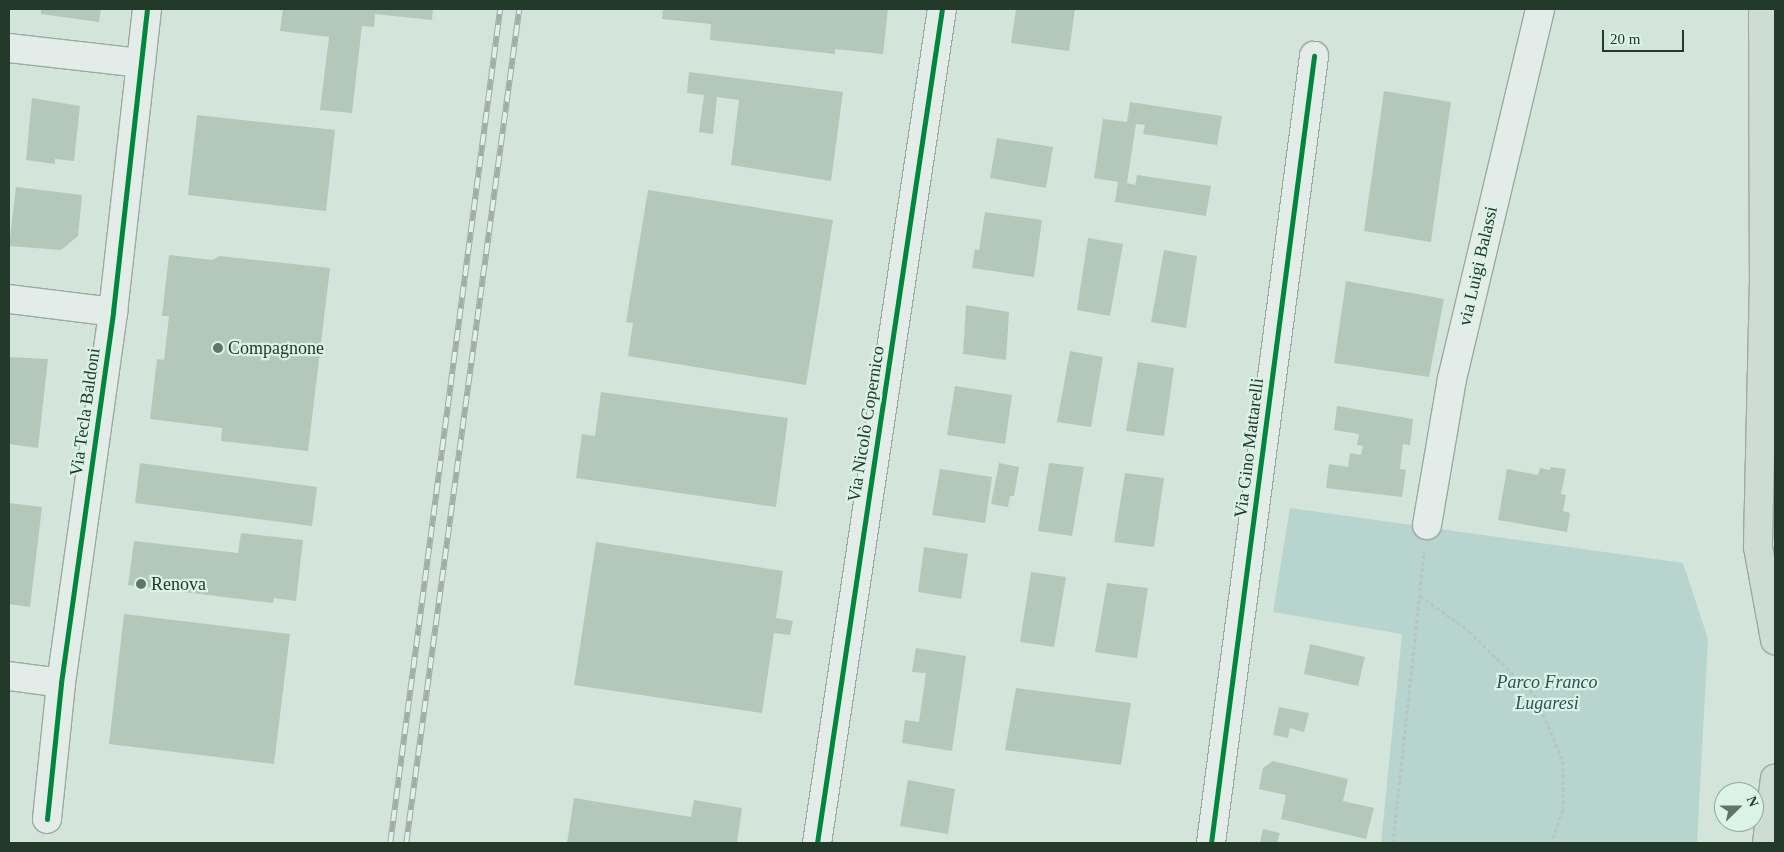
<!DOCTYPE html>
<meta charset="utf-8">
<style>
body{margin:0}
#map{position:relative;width:1784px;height:852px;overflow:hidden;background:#d3e4db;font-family:"Times New Roman",serif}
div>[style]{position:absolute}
.green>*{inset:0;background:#b7d5ce}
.building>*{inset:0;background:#b4c8ba}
.path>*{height:3px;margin-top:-1.5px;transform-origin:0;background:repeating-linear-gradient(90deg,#bac5bf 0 4px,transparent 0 6.5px)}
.roads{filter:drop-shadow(1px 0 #9baaa1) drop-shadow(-1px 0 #9baaa1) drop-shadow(0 1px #9baaa1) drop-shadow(0 -1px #9baaa1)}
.minor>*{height:28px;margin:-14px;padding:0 14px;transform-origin:14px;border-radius:14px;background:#e3ece8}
.trunk>*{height:28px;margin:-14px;padding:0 14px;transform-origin:14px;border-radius:14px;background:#cdddd4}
.rail>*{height:5.5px;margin-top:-2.75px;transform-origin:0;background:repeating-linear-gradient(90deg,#dbf3e7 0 11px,#a3ada7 0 22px);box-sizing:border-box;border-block:1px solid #a3ada7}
.cycleway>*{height:5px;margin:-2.5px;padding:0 2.5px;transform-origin:2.5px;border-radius:2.5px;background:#00873e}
.dots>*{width:14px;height:14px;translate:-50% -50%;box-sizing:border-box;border:2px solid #dbf3e7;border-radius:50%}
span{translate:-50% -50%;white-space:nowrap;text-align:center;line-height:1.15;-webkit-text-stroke:4.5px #dbf3e7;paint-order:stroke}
.street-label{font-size:18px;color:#233929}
.poi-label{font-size:18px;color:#233929}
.left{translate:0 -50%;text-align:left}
.park-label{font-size:18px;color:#2c5253;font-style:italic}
.frame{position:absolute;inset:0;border:10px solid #233929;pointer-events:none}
.north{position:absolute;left:1714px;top:782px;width:50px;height:50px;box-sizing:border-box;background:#dbf3e7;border:1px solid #91a99b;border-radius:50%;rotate:68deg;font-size:14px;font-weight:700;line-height:20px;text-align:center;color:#233929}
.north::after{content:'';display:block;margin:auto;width:18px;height:22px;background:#617567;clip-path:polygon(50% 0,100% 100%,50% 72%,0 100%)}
.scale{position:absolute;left:1602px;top:30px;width:82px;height:22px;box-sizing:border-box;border:2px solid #233929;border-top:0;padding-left:6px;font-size:15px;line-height:18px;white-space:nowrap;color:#233929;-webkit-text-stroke:4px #dbf3e7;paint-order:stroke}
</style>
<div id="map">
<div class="green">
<i style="clip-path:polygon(1290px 508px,1683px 563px,1708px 639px,1697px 843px,1381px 843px,1402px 634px,1273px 612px)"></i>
</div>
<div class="building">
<i style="clip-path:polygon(41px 9px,101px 9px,99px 22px,41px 14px)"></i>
<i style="clip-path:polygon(283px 9px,433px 9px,432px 20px,375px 14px,374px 27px,362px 26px,352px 113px,320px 110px,329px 37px,280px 31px)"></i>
<i style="clip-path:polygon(663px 9px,888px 9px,883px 54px,835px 49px,835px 54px,710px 40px,711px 24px,662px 19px)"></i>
<i style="clip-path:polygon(1016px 9px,1075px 9px,1069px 51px,1011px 43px)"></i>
<i style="clip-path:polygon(689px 72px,843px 92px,831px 181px,731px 165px,739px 100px,717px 97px,713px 134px,699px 132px,704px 95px,687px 93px)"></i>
<i style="clip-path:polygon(1384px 91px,1451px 102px,1431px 242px,1364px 231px)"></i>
<i style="clip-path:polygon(32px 98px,80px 106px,74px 161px,55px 159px,55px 164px,26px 160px)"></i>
<i style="clip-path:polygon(1130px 102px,1222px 116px,1217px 145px,1143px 134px,1145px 125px,1136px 124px,1127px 183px,1135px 185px,1137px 175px,1211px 186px,1206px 216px,1115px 202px,1118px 182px,1094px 178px,1103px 119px,1127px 122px)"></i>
<i style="clip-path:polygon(197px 115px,335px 130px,326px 211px,188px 195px)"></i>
<i style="clip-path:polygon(997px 138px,1053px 147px,1046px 188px,990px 178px)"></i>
<i style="clip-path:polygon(16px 187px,82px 195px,78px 236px,61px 250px,9px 246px)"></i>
<i style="clip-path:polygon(648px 190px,833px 220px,806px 385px,628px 356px,633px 323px,626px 322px)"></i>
<i style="clip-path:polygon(985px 212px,1042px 220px,1034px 277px,972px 268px,975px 249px,979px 250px)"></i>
<i style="clip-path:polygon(1088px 238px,1123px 244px,1110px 316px,1077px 310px)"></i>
<i style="clip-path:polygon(1164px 250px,1197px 256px,1186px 328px,1151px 322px)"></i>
<i style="clip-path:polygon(169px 255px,213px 260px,219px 256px,330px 268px,308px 451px,221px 441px,222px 428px,150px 419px,157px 359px,164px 360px,169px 316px,162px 316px)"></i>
<i style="clip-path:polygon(1346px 281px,1444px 299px,1429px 377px,1334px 363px)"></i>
<i style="clip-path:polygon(966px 305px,1009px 312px,1006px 360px,963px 354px)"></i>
<i style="clip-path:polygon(1070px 351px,1103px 357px,1091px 427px,1057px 422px)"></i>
<i style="clip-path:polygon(9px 357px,48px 359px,38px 448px,9px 444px)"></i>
<i style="clip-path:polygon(1138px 362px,1174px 368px,1164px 436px,1126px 431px)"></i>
<i style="clip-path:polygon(955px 386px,1012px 395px,1005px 444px,947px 435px)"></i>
<i style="clip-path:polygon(601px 392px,788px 418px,776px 507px,576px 478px,582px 434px,595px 436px)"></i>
<i style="clip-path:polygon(1337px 406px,1413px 419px,1410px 445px,1403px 444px,1400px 469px,1406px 470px,1402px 497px,1326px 488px,1329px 464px,1348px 467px,1350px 453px,1361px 455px,1363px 446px,1357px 445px,1359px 434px,1334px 430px)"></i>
<i style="clip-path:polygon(140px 463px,317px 487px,312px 526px,135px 503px)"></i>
<i style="clip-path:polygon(999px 463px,1019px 467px,1014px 496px,1010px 496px,1008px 507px,991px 504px)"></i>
<i style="clip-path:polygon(1049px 463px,1084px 467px,1072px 536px,1038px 531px)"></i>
<i style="clip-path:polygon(1551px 467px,1566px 469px,1561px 494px,1566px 495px,1563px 511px,1570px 513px,1567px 532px,1498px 520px,1507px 469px,1538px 475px,1540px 468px,1550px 470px)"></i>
<i style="clip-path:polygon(940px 469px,992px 477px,985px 523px,932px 515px)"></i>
<i style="clip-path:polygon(1125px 473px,1164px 478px,1154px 547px,1114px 542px)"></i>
<i style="clip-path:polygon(9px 503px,42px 507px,30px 607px,9px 604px)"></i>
<i style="clip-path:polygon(241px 533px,303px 540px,296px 601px,274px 598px,273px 603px,128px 585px,134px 541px,238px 553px)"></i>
<i style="clip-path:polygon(596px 542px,783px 571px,776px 618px,793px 621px,790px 635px,774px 633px,762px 713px,574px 685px)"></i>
<i style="clip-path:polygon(924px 547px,968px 554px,961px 599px,918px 592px)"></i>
<i style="clip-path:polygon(1031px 572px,1066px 577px,1054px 647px,1020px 642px)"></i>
<i style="clip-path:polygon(1107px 583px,1148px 588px,1137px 658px,1095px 652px)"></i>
<i style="clip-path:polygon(124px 614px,290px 634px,274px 764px,109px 744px)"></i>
<i style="clip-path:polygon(1310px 644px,1365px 657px,1358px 686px,1304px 674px)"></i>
<i style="clip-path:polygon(916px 648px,966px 656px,952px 751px,902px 743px,905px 720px,919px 722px,926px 673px,912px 672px)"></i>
<i style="clip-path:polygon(1016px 688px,1131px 703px,1121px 765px,1005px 750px)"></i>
<i style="clip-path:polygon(1279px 707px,1309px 713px,1304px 732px,1290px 728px,1288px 738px,1273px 735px)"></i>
<i style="clip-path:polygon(1273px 761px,1348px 779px,1343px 801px,1374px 808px,1366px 839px,1281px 819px,1286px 795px,1259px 789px,1263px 768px)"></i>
<i style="clip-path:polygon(908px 780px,955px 789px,948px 834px,900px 826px)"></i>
<i style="clip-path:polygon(574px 798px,691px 817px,694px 800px,742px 808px,737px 843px,567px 843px)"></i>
<i style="clip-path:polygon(1263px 829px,1280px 833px,1277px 843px,1260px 843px)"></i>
</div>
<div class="path">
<i style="left:1420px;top:596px;width:60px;rotate:35.5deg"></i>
<i style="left:1469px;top:631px;width:93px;rotate:44.6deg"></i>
<i style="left:1535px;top:696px;width:71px;rotate:66.7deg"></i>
<i style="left:1563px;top:761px;width:49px;rotate:90deg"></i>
<i style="left:1563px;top:810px;width:35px;rotate:110deg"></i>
<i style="left:1393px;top:843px;width:294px;rotate:-83.9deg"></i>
</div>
<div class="roads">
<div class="minor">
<i style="left:9px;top:48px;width:133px;rotate:6.5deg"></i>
<i style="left:9px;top:299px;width:105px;rotate:7.1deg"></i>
<i style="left:1427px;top:525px;width:148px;rotate:-80.3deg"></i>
<i style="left:1452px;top:379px;width:380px;rotate:-76.6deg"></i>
<i style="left:9px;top:676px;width:52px;rotate:7.7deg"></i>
<i style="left:47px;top:819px;width:137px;rotate:-84.1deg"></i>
<i style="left:61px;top:683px;width:375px;rotate:-82deg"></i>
<i style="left:113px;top:312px;width:305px;rotate:-83.6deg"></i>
<i style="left:817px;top:843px;width:843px;rotate:-81.48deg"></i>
<i style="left:1211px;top:843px;width:794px;rotate:-82.54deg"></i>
</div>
<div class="trunk">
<i style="left:1763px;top:9px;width:270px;rotate:89.8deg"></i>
<i style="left:1764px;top:279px;width:268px;rotate:91.3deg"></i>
<i style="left:1758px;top:547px;width:95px;rotate:79.6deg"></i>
<i style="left:1767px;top:843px;width:65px;rotate:-83deg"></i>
</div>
</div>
<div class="rail">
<i style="left:390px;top:843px;width:841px;rotate:-82.49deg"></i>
<i style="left:406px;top:843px;width:842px;rotate:-82.28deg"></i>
</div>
<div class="cycleway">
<i style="left:47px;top:819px;width:137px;rotate:-84.1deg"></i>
<i style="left:61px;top:683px;width:375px;rotate:-82deg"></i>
<i style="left:113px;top:312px;width:305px;rotate:-83.6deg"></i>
<i style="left:817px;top:843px;width:843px;rotate:-81.48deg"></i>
<i style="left:1211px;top:843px;width:794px;rotate:-82.54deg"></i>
</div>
<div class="dots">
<i style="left:218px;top:348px;background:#617567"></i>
<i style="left:141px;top:584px;background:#617567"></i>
</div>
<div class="street-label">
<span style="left:1478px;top:266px;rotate:-77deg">via Luigi Balassi</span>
<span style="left:85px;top:412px;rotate:-82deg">Via Tecla Baldoni</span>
<span style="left:866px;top:424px;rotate:-81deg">Via Nicolò Copernico</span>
<span style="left:1249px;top:448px;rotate:-83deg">Via Gino Mattarelli</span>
</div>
<div class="poi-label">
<span class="left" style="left:228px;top:348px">Compagnone</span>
<span class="left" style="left:151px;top:584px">Renova</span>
</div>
<div class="park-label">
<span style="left:1547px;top:693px">Parco Franco<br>Lugaresi</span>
</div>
<div class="frame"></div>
<div class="north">N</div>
<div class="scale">20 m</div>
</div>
